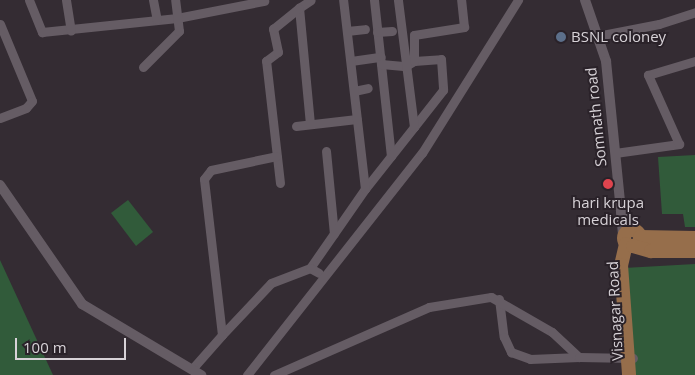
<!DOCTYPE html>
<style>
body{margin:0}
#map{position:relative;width:695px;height:375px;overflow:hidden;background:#342c33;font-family:"Open Sans",sans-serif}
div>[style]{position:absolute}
.green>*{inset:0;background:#315b3a}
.minor>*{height:9px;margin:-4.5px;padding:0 4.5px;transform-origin:4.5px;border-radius:4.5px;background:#655c64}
.tertiary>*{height:10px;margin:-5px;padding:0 5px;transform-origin:5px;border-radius:5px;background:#655c64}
.primary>*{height:14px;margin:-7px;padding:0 7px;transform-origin:7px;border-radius:7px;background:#966e4b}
.primary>.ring{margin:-7px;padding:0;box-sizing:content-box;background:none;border:14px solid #966e4b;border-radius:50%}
.dots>*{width:14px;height:14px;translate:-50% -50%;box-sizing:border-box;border:2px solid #2a2229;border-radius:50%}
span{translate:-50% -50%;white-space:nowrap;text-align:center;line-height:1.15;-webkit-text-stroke:4px #2a2229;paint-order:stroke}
.poi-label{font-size:15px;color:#d7d2d7}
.left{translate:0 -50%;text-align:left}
.street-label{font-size:15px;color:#d7d2d7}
.scale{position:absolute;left:15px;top:338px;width:111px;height:22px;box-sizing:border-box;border:2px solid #d7d2d7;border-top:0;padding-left:6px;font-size:15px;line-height:18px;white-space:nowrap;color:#d7d2d7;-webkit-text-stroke:4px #2a2229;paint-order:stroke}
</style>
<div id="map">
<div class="green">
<i style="clip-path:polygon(695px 155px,695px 227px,685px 227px,683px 214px,662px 214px,658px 157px)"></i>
<i style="clip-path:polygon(128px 200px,153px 232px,136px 246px,111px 213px)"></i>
<i style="clip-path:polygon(0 260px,53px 375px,0 375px)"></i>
<i style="clip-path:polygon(695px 264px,695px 375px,635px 375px,624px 268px)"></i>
</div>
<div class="minor">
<i style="left:29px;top:0;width:35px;rotate:68deg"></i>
<i style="left:42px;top:32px;width:136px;rotate:-5.9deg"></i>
<i style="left:177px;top:18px;width:89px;rotate:-11.1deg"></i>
<i style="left:66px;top:0;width:31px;rotate:81deg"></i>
<i style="left:153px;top:0;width:20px;rotate:79deg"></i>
<i style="left:374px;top:0;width:157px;rotate:83.8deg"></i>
<i style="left:0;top:24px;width:83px;rotate:67.4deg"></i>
<i style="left:32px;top:101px;width:9px;rotate:131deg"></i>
<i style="left:26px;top:108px;width:28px;rotate:159deg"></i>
<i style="left:347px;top:31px;width:18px;rotate:-6deg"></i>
<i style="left:377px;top:32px;width:15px;rotate:-4deg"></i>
<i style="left:597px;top:36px;width:63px;rotate:-11deg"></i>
<i style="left:659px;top:24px;width:38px;rotate:-18deg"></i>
<i style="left:351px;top:61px;width:30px;rotate:-8deg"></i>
<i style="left:414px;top:61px;width:27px;rotate:-4deg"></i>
<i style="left:441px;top:59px;width:31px;rotate:86deg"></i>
<i style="left:443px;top:90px;width:47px;rotate:128.1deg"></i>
<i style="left:381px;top:64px;width:25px;rotate:5deg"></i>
<i style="left:406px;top:66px;width:9px;rotate:-32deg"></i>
<i style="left:414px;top:61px;width:26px;rotate:-90deg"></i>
<i style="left:414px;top:35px;width:51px;rotate:-9.1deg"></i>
<i style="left:464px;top:27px;width:27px;rotate:-96deg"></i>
<i style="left:143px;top:67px;width:51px;rotate:-45deg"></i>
<i style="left:179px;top:31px;width:31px;rotate:-97deg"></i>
<i style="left:354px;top:91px;width:14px;rotate:-12deg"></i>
<i style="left:310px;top:124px;width:117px;rotate:-95.4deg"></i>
<i style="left:299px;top:8px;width:14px;rotate:-34deg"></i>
<i style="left:296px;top:126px;width:61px;rotate:-6.5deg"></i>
<i style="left:326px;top:151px;width:83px;rotate:84.5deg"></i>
<i style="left:615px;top:153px;width:65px;rotate:-8deg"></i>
<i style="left:679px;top:144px;width:76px;rotate:-114.2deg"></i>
<i style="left:648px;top:75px;width:49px;rotate:-16.6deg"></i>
<i style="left:280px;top:183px;width:123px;rotate:-96.5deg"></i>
<i style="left:266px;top:61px;width:15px;rotate:-37deg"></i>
<i style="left:278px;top:52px;width:24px;rotate:-102deg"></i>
<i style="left:273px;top:29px;width:33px;rotate:-39deg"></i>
<i style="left:365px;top:189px;width:79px;rotate:-51.7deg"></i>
<i style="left:414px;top:127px;width:128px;rotate:-97.2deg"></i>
<i style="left:310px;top:268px;width:96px;rotate:-55.2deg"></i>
<i style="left:365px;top:189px;width:190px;rotate:-96.6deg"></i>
<i style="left:499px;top:299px;width:38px;rotate:83deg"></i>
<i style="left:504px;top:337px;width:17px;rotate:65deg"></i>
<i style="left:511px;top:352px;width:20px;rotate:20deg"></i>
<i style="left:530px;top:359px;width:49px;rotate:-2.3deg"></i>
<i style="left:222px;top:335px;width:71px;rotate:-46.7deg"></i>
<i style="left:271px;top:283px;width:42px;rotate:-21deg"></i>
<i style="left:310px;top:268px;width:10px;rotate:29deg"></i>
<i style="left:192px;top:369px;width:45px;rotate:-48.6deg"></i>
<i style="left:222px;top:335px;width:157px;rotate:-96.6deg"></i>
<i style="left:204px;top:179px;width:11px;rotate:-52deg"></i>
<i style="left:211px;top:170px;width:67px;rotate:-12deg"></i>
<i style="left:247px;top:375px;width:283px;rotate:-51.8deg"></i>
<i style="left:422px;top:153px;width:181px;rotate:-57.9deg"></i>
<i style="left:274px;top:375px;width:169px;rotate:-23.7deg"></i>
<i style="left:429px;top:307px;width:63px;rotate:-9.2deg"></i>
<i style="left:491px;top:297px;width:70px;rotate:29.8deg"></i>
<i style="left:552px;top:332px;width:37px;rotate:43deg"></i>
<i style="left:579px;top:357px;width:54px;rotate:1.1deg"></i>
</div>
<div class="tertiary">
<i style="left:585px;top:0;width:65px;rotate:71deg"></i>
<i style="left:606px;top:61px;width:151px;rotate:84.3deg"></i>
<i style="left:621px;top:211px;width:24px;rotate:54deg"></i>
<i style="left:0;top:185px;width:145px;rotate:55.4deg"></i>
<i style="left:82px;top:304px;width:139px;rotate:30.8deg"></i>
<i style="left:621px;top:212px;width:25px;rotate:85deg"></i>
</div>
<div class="primary">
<i class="ring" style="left:624px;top:230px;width:2px;height:2px"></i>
<i style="left:640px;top:237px;width:55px;rotate:1deg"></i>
<i style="left:626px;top:244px;width:22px;rotate:103deg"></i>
<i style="left:621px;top:265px;width:110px;rotate:85.8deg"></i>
<i style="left:633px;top:246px;width:19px;rotate:16deg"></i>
<i style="left:651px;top:251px;width:44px"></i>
</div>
<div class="dots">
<i style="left:561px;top:37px;background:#5c6f8a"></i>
<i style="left:608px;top:184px;background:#e0444e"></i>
</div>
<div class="poi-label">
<span class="left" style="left:571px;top:37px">BSNL coloney</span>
<span style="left:608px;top:211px">hari krupa<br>medicals</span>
</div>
<div class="street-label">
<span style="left:596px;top:117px;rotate:-96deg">Somnath road</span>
<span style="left:615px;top:311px;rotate:-93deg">Visnagar Road</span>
</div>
<div class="scale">100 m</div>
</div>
